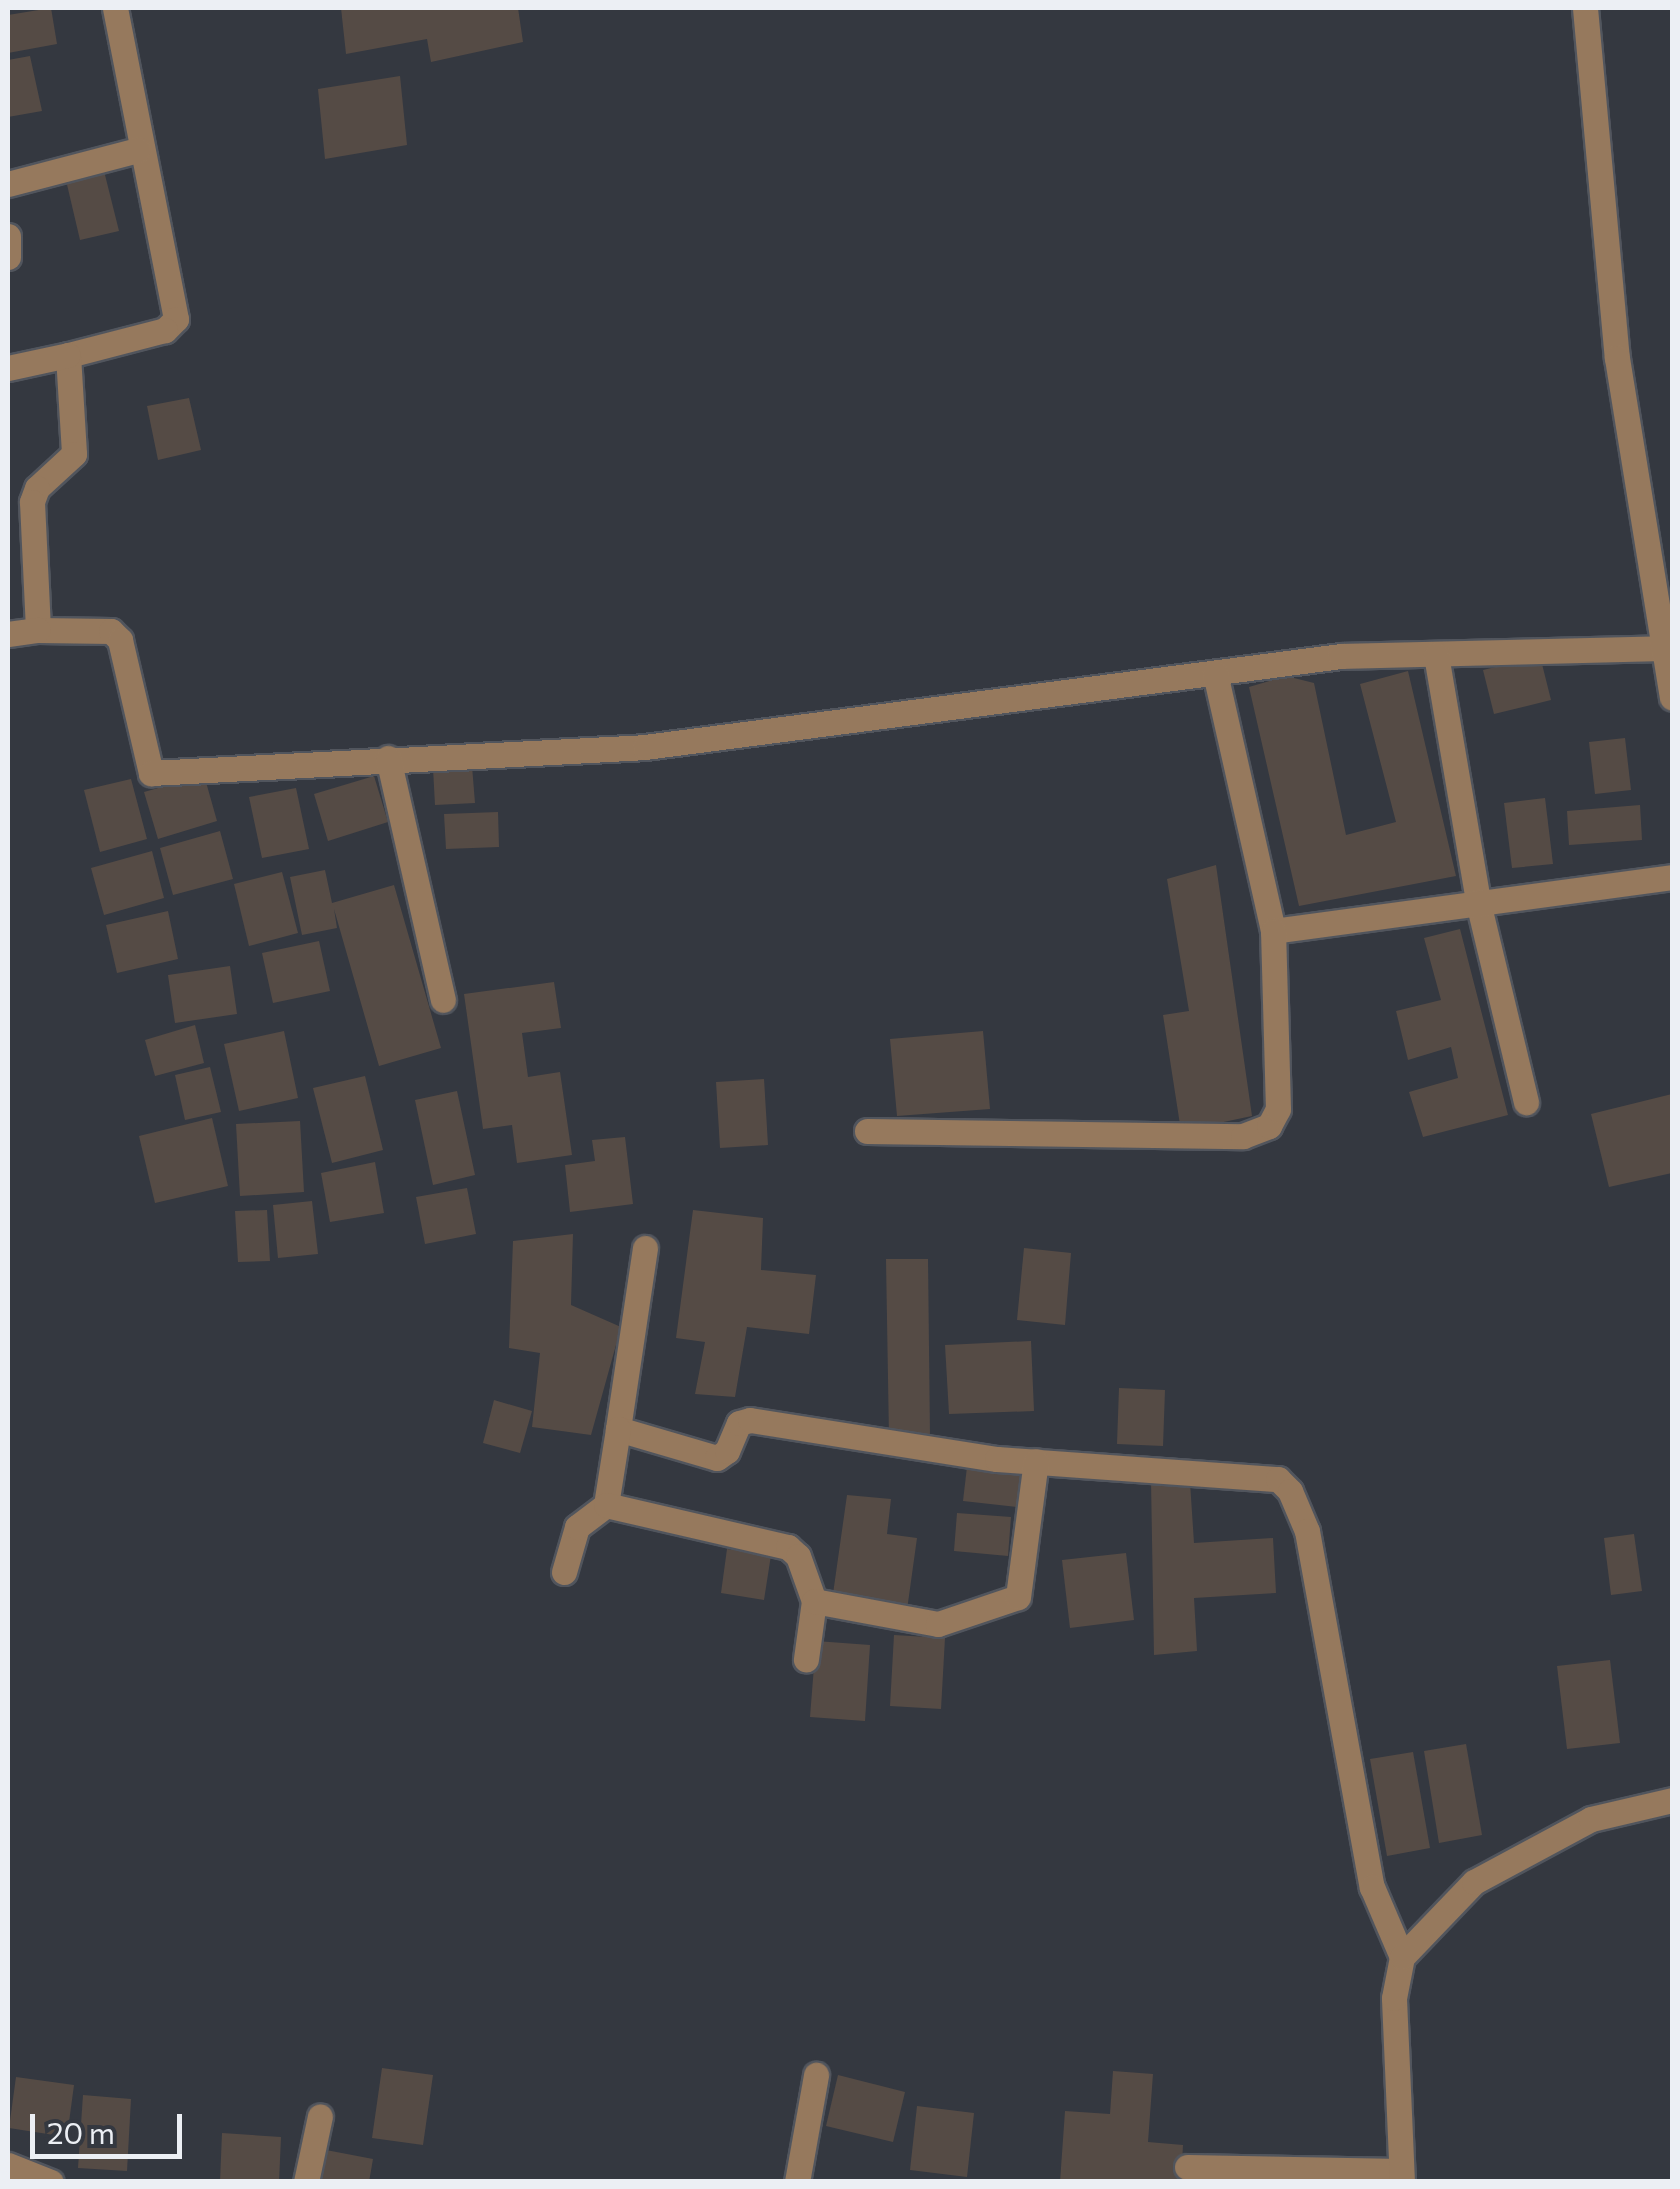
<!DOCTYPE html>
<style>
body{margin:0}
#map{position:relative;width:1680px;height:2189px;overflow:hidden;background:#343840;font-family:Commissioner,sans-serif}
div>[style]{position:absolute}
.building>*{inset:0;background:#554b45}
.roads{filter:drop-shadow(2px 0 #51555d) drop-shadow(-2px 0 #51555d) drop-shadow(0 2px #51555d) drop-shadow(0 -2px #51555d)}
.minor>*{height:25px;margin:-12.5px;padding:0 12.5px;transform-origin:12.5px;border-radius:12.5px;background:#96795d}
span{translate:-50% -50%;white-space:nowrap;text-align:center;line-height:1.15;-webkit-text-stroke:8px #343840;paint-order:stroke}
.frame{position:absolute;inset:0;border:10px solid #eceff4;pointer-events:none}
.scale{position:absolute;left:30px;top:2114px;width:152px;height:45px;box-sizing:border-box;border:5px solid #eceff4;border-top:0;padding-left:12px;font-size:30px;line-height:35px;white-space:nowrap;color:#eceff4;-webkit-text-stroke:8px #343840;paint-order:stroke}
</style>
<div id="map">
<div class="building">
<i style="clip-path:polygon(51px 8px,57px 44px,8px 53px,8px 15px)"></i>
<i style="clip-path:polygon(341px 8px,518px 8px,523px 42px,431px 62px,427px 39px,346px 54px)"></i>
<i style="clip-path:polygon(30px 56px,42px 111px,8px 117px,8px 60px)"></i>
<i style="clip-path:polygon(400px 76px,407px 145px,325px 159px,318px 89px)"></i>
<i style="clip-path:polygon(103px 167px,119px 231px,80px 240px,65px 176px)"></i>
<i style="clip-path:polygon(189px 398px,201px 450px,158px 460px,147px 406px)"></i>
<i style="clip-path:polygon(1540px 656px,1551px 700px,1494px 714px,1483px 670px)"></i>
<i style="clip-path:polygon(1408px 671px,1456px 876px,1299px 906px,1249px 687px,1286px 676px,1314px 683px,1346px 835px,1396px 822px,1360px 684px)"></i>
<i style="clip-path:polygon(1625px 738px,1631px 790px,1595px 794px,1589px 742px)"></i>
<i style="clip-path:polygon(472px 766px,475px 803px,435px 805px,433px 768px)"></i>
<i style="clip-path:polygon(204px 775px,217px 821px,158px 839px,144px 792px)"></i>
<i style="clip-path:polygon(374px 776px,388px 822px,328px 841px,314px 794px)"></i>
<i style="clip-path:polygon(131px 779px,147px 839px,100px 852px,84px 790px)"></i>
<i style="clip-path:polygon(296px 788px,309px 849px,262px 858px,249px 797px)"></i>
<i style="clip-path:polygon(1545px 798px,1553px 864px,1512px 868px,1504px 803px)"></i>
<i style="clip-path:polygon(1640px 805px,1642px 840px,1569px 845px,1567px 811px)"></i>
<i style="clip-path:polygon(498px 812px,499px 847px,446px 849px,444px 814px)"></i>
<i style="clip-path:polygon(220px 831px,233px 879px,173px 895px,160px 848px)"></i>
<i style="clip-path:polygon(152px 851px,164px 898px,104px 915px,91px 868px)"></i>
<i style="clip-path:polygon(1216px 865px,1252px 1116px,1181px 1131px,1163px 1015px,1189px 1011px,1167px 879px)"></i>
<i style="clip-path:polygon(325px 870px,332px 903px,394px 885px,441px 1048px,379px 1066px,334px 909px,337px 928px,302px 935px,290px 877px)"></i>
<i style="clip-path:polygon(282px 872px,298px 933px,249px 946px,234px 884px)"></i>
<i style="clip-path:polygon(168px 911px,178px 959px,117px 973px,106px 925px)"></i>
<i style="clip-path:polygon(1460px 929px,1508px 1115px,1423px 1137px,1409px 1092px,1458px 1078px,1451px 1047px,1408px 1060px,1396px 1011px,1441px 1000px,1424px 938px)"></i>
<i style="clip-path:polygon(319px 941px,330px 991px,273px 1003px,262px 953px)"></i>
<i style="clip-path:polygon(230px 966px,237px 1014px,175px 1023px,168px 975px)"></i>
<i style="clip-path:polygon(554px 982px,561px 1028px,522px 1033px,528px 1077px,560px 1072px,572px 1155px,517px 1163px,512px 1125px,483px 1129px,464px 994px)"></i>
<i style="clip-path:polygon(195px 1025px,204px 1063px,155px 1076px,145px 1040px)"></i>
<i style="clip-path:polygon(284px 1031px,298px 1098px,239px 1111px,224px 1044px)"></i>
<i style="clip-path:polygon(983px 1031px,990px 1109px,897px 1116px,890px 1039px)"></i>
<i style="clip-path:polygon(210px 1067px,221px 1112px,185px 1120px,175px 1075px)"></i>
<i style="clip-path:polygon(365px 1076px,383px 1150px,332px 1163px,313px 1088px)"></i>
<i style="clip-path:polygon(764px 1079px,768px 1145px,720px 1148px,716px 1082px)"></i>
<i style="clip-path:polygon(457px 1091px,475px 1175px,433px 1185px,415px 1100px)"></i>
<i style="clip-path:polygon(1672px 1094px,1672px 1173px,1609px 1187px,1591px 1114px)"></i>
<i style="clip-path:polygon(212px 1118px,228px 1186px,155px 1203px,139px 1136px)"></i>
<i style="clip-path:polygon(300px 1121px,304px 1192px,240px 1196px,236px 1124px)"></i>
<i style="clip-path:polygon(625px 1137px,633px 1204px,570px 1212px,565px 1165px,595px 1161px,592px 1140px)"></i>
<i style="clip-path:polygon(375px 1162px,384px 1213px,330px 1222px,321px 1173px)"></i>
<i style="clip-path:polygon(467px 1188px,476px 1234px,425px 1244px,416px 1197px)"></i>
<i style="clip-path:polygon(312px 1201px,318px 1254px,278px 1258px,273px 1205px)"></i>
<i style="clip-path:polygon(267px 1210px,270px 1261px,238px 1262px,235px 1211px)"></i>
<i style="clip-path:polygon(693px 1210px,763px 1218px,761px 1270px,816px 1275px,809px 1334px,747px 1327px,735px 1397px,695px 1394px,705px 1342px,676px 1338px)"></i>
<i style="clip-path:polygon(573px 1234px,571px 1305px,621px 1327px,591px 1435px,532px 1427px,540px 1353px,509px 1348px,513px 1241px)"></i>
<i style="clip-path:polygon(1024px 1248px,1071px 1253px,1065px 1325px,1017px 1320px)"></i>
<i style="clip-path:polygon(886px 1259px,928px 1259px,930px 1437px,889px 1437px)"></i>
<i style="clip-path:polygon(1031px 1341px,1034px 1411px,949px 1414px,945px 1345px)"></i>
<i style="clip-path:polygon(1119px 1388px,1165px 1390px,1163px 1446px,1117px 1444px)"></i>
<i style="clip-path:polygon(494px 1400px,532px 1411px,520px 1453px,483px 1443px)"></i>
<i style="clip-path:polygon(967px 1467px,1021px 1474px,1017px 1507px,963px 1501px)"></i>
<i style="clip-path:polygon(1151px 1481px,1190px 1482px,1194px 1543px,1273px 1538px,1276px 1593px,1194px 1598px,1197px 1651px,1154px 1655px)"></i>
<i style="clip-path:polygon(847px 1495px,891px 1499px,887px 1534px,917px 1538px,907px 1610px,832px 1601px)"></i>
<i style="clip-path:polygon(957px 1513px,1011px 1517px,1008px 1556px,954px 1551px)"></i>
<i style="clip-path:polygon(1634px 1534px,1642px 1591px,1611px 1595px,1604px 1538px)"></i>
<i style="clip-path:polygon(727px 1549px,771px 1555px,764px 1600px,721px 1593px)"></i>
<i style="clip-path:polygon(1126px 1553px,1134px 1620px,1070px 1628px,1062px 1560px)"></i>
<i style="clip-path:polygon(894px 1635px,945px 1638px,941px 1709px,890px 1706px)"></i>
<i style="clip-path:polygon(816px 1641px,870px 1645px,865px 1721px,810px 1717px)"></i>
<i style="clip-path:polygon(1610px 1660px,1620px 1743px,1567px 1749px,1557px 1666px)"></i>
<i style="clip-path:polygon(1466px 1744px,1482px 1835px,1439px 1843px,1424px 1751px)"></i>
<i style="clip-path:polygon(1413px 1752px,1430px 1848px,1387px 1856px,1370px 1759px)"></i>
<i style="clip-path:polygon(382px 2068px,433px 2075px,423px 2145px,372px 2138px)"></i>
<i style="clip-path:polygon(1113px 2071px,1153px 2074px,1148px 2142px,1183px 2145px,1181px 2182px,1060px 2182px,1065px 2111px,1110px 2114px)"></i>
<i style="clip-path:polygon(838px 2075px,905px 2092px,893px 2142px,826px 2126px)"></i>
<i style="clip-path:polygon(16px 2077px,74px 2085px,67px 2137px,9px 2128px)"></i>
<i style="clip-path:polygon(83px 2095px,131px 2099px,127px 2171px,78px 2168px)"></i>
<i style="clip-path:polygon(917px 2106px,974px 2113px,967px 2177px,910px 2170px)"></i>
<i style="clip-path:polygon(222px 2133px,281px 2137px,279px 2182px,220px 2182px)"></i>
<i style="clip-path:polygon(326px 2150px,373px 2159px,369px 2182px,320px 2182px)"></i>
</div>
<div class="roads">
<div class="minor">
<i style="left:115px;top:8px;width:317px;rotate:78.9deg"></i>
<i style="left:176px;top:319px;width:16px;rotate:135deg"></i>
<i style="left:165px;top:330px;width:100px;rotate:165.5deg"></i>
<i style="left:68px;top:355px;width:99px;rotate:86.5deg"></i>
<i style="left:74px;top:454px;width:50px;rotate:137.4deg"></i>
<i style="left:37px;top:488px;width:15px;rotate:110deg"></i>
<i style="left:32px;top:502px;width:128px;rotate:87.3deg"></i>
<i style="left:38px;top:630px;width:73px;rotate:0.8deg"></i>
<i style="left:111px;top:631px;width:13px;rotate:45deg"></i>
<i style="left:120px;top:640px;width:137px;rotate:76.9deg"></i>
<i style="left:151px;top:773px;width:495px;rotate:-3deg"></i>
<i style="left:645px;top:747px;width:702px;rotate:-7.45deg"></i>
<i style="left:1341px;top:656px;width:320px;rotate:-1.4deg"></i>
<i style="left:1585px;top:8px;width:351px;rotate:84.8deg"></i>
<i style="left:1617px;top:358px;width:344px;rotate:80.8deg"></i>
<i style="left:8px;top:184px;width:134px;rotate:-14.7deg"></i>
<i style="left:8px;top:236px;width:21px;rotate:90deg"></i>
<i style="left:8px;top:368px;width:61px;rotate:-12.2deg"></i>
<i style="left:8px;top:634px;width:30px;rotate:-8deg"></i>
<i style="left:1436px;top:655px;width:251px;rotate:80.3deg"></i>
<i style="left:1478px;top:902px;width:206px;rotate:76.5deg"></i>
<i style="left:1215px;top:673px;width:264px;rotate:77.3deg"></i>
<i style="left:1273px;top:931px;width:403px;rotate:-7.7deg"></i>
<i style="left:388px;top:758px;width:248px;rotate:77.2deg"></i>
<i style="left:867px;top:1131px;width:376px;rotate:0.8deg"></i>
<i style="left:1243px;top:1136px;width:28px;rotate:-21deg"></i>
<i style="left:1269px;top:1126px;width:19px;rotate:-62deg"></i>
<i style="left:1278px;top:1109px;width:178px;rotate:-91.6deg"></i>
<i style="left:645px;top:1248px;width:183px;rotate:98.5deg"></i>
<i style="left:618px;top:1429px;width:103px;rotate:16.3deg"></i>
<i style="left:717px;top:1458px;width:12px;rotate:-35deg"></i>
<i style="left:727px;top:1451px;width:30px;rotate:-67deg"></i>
<i style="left:739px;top:1423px;width:11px;rotate:-15deg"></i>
<i style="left:750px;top:1420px;width:250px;rotate:9deg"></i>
<i style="left:997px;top:1459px;width:282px;rotate:4.1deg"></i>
<i style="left:1278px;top:1479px;width:17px;rotate:45deg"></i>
<i style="left:1290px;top:1491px;width:43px;rotate:67deg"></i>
<i style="left:1307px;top:1531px;width:362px;rotate:79.7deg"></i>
<i style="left:1372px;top:1887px;width:76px;rotate:66.8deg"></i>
<i style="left:606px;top:1505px;width:77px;rotate:-81deg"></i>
<i style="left:564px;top:1572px;width:47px;rotate:-73.9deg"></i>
<i style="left:577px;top:1527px;width:36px;rotate:-37deg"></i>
<i style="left:606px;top:1505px;width:187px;rotate:13deg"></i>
<i style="left:788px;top:1547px;width:13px;rotate:42deg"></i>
<i style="left:798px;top:1556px;width:48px;rotate:70.4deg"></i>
<i style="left:814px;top:1601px;width:59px;rotate:97.9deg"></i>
<i style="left:814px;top:1601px;width:126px;rotate:10.5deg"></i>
<i style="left:938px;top:1624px;width:84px;rotate:-18.6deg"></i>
<i style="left:1018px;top:1597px;width:137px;rotate:-82.5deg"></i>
<i style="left:8px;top:2165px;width:46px;rotate:21.6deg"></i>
<i style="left:1187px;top:2167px;width:214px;rotate:1.1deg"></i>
<i style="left:306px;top:2182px;width:67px;rotate:-78deg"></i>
<i style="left:797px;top:2182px;width:109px;rotate:-79.9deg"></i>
<i style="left:1402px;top:2182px;width:184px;rotate:-92.5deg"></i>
<i style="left:1394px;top:1998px;width:42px;rotate:-79deg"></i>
<i style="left:1402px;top:1957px;width:104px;rotate:-46.2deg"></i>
<i style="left:1474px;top:1882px;width:133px;rotate:-28.3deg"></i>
<i style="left:1591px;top:1819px;width:83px;rotate:-13.2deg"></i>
</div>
</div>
<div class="frame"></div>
<div class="scale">20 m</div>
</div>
